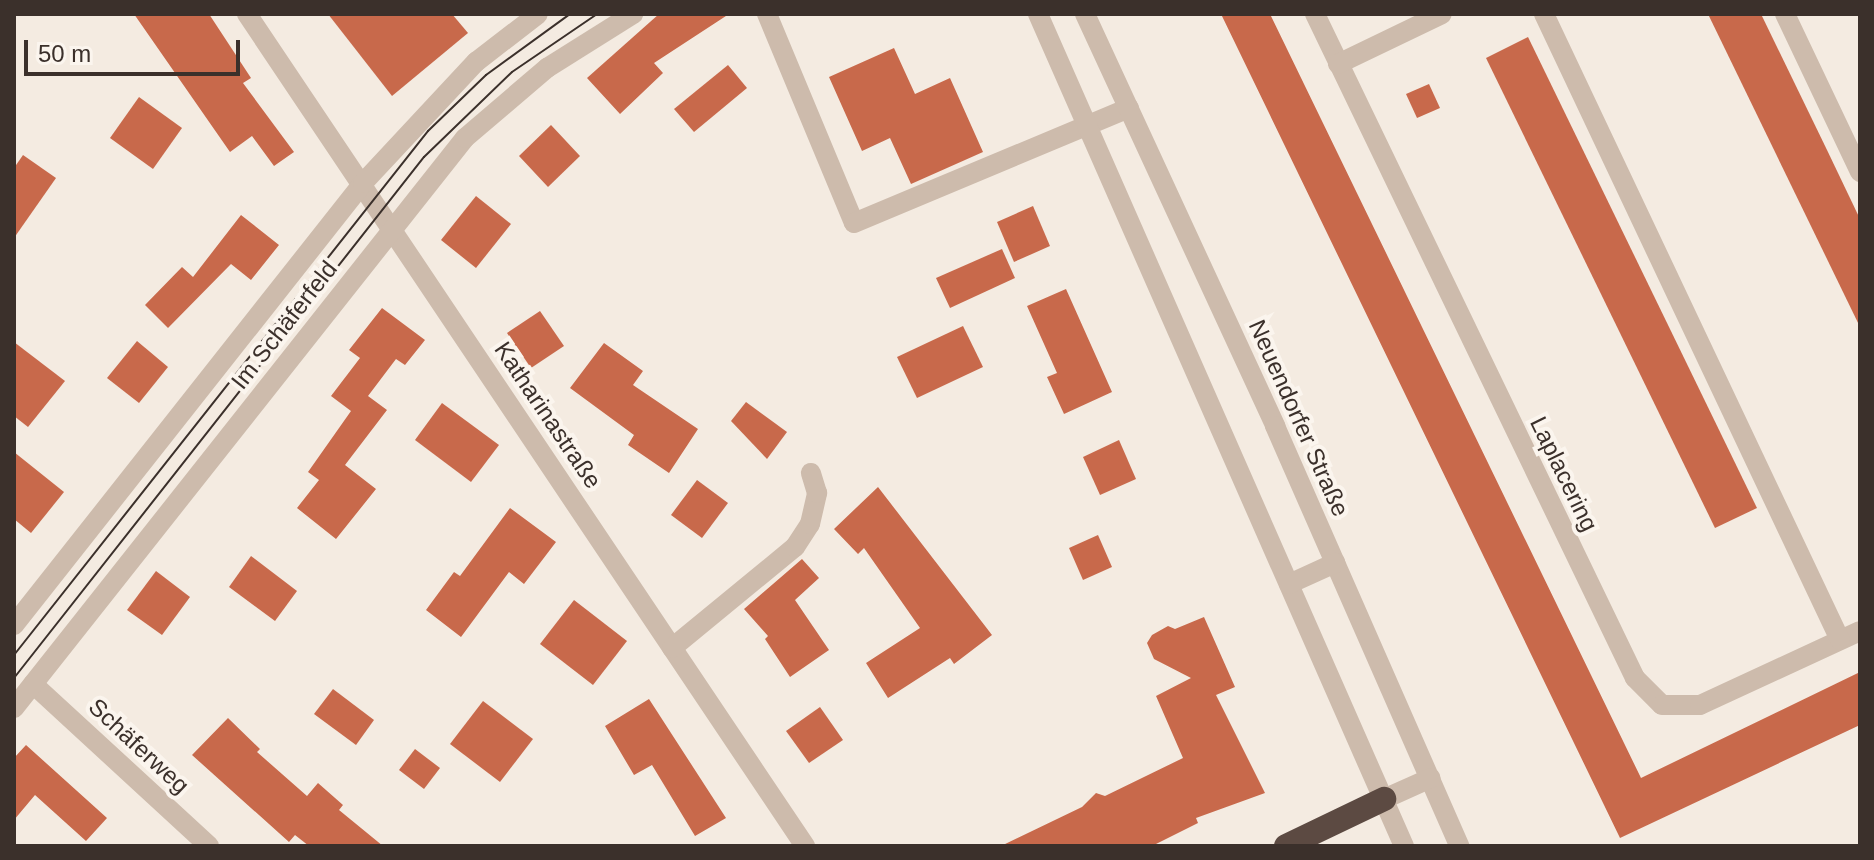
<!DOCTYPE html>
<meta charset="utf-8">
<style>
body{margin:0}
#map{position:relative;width:1874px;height:860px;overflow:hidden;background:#f4ebe1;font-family:Arial,sans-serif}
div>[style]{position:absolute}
.building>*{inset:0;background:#c8694b}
.minor>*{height:20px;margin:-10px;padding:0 10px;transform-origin:10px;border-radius:10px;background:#cdbbac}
.highway>*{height:24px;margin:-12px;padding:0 12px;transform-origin:12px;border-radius:12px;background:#5c4a42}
.tram>*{height:2px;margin:-1px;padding:0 1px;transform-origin:1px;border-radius:1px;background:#3b302b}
span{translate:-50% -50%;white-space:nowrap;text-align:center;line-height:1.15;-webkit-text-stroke:8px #fbf5ee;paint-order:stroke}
.street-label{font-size:24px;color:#3b302b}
.frame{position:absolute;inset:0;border:16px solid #3b302b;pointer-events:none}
.scale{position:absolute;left:24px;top:40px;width:216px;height:36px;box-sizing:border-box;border:4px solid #3b302b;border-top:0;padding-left:10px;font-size:24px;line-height:28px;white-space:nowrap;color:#3b302b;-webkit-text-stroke:6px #fbf5ee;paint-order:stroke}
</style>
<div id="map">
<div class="building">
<i style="clip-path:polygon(134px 14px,209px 14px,251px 78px,243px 83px,294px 152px,274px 166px,252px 136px,230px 152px)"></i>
<i style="clip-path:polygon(328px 14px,452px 14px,468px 33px,392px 96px)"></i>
<i style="clip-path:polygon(659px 14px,729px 14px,654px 63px,663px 73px,620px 114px,587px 78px)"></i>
<i style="clip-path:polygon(1221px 14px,1270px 14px,1641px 778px,1860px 672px,1860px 725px,1620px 838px)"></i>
<i style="clip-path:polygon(1708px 14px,1761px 14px,1827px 150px,1860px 219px,1860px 327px)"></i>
<i style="clip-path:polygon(1528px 37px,1757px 508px,1715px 528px,1486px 58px)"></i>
<i style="clip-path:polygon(894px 48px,915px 94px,950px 78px,983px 152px,911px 184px,890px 138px,862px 151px,829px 77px)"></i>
<i style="clip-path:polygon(728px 65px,747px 88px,694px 132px,674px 109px)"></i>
<i style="clip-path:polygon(1429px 84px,1440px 108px,1417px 118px,1406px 94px)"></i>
<i style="clip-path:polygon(139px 97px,182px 128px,153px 169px,110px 138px)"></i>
<i style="clip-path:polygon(551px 125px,580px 156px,548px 187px,519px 156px)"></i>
<i style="clip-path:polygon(23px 155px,56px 178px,14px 238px,14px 168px)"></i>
<i style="clip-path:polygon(476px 196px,511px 224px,476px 268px,441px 240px)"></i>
<i style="clip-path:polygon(1033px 206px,1050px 246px,1014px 262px,997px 222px)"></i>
<i style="clip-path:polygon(241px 215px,279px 245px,251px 280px,231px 264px,168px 328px,145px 305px,182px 267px,193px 277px)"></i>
<i style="clip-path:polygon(1002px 249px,1015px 278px,950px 308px,936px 278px)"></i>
<i style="clip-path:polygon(1066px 289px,1112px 392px,1064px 414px,1047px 377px,1057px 373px,1027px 306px)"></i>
<i style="clip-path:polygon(382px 308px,425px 340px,405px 365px,396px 359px,368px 396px,387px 410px,345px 465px,376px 489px,336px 539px,297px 508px,319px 480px,308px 472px,351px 411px,331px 396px,360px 358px,349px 350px)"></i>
<i style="clip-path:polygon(540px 311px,564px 346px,531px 368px,507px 333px)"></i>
<i style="clip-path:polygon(963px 326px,983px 367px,917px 398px,897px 357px)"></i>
<i style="clip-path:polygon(137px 341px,168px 367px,139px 403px,107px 378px)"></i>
<i style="clip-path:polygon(14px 342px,65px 381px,28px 427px,14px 416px)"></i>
<i style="clip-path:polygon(604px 343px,643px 371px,633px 385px,698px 429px,669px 473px,628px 445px,634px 435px,570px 388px)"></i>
<i style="clip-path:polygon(746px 402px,787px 432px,767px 459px,731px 421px)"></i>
<i style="clip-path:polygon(442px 403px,499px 445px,471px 482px,415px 440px)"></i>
<i style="clip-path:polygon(1119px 440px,1136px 479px,1100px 495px,1083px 457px)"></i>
<i style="clip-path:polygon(14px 452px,64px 492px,31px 533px,14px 519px)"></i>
<i style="clip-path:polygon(697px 480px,728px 503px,702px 538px,671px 515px)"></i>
<i style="clip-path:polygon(878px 487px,992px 635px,954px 664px,950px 658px,888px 698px,866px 663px,920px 628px,864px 548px,858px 554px,834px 529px)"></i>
<i style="clip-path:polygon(510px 508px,556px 542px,524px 584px,509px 572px,461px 637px,426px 610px,454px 572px,460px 576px)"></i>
<i style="clip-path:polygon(1098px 535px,1112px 567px,1083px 580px,1069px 548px)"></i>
<i style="clip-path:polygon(251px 556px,297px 591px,275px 621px,229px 587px)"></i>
<i style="clip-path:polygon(802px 559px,819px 578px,795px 600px,829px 650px,790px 677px,765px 639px,768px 636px,744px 609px)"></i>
<i style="clip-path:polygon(156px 571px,190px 597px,162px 635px,127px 610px)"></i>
<i style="clip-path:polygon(574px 600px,627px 641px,593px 685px,540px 644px)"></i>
<i style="clip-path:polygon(1204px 617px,1235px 687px,1216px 695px,1265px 793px,1196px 818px,1198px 823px,1152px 846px,1001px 846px,1082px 807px,1096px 793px,1105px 796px,1183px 758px,1156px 696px,1191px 678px,1154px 659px,1147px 643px,1152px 635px,1168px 626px,1175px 629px)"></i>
<i style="clip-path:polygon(333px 689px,374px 720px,356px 745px,314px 714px)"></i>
<i style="clip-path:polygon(649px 699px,726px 818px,695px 836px,652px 765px,634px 775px,605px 726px)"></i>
<i style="clip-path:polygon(483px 701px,533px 739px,500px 782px,450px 744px)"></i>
<i style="clip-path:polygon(820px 707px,843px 740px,809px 763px,786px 731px)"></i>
<i style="clip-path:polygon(228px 718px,260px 749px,257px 752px,307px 796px,318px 783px,343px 805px,339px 810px,383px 846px,309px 846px,295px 835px,289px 842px,192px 755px)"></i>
<i style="clip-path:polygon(26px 745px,107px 818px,86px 841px,35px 795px,14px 820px,14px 758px)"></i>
<i style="clip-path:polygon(415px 749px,440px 768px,424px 789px,399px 770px)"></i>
</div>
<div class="minor">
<i style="left:247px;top:14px;width:1002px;rotate:56.15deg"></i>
<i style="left:767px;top:14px;width:226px;rotate:67.4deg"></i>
<i style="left:854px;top:223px;width:298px;rotate:-22.7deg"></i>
<i style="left:1038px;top:14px;width:909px;rotate:66.26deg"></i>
<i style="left:1085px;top:14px;width:454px;rotate:65.2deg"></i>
<i style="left:1275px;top:426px;width:459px;rotate:66.3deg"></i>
<i style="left:1315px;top:14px;width:737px;rotate:64.27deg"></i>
<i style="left:1635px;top:678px;width:38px;rotate:45deg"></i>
<i style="left:1662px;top:705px;width:38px"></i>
<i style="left:1700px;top:705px;width:176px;rotate:-24.8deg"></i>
<i style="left:1544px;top:14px;width:692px;rotate:64.69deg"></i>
<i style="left:1785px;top:14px;width:175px;rotate:64.6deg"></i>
<i style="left:1338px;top:64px;width:115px;rotate:-25.7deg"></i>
<i style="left:1289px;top:584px;width:51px;rotate:-24.5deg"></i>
<i style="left:14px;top:625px;width:563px;rotate:-51.71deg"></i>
<i style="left:363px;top:183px;width:166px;rotate:-47deg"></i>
<i style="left:476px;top:62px;width:78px;rotate:-37.7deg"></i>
<i style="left:672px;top:648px;width:159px;rotate:-39.4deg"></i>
<i style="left:795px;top:547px;width:27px;rotate:-57deg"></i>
<i style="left:810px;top:524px;width:32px;rotate:-77deg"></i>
<i style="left:817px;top:493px;width:21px;rotate:-107deg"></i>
<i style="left:33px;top:684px;width:239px;rotate:42.6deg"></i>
<i style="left:14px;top:708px;width:727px;rotate:-51.65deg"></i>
<i style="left:465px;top:138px;width:108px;rotate:-40.5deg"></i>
<i style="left:547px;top:68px;width:102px;rotate:-32.1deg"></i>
<i style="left:1384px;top:799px;width:51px;rotate:-24.1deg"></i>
</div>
<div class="highway">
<i style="left:1286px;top:846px;width:109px;rotate:-25.6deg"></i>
</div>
<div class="tram">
<i style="left:14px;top:655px;width:668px;rotate:-51.69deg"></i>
<i style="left:428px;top:131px;width:81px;rotate:-44deg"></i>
<i style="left:486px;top:75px;width:104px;rotate:-36deg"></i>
<i style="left:14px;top:678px;width:663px;rotate:-51.8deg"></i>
<i style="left:424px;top:157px;width:122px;rotate:-44deg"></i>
<i style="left:512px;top:72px;width:103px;rotate:-34.3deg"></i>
</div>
<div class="street-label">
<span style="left:284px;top:325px;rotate:-52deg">Im Schäferfeld</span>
<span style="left:548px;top:415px;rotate:56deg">Katharinastraße</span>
<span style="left:1299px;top:418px;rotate:66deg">Neuendorfer Straße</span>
<span style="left:1564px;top:474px;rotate:64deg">Laplacering</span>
<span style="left:139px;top:746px;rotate:43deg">Schäferweg</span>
</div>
<div class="frame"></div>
<div class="scale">50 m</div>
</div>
